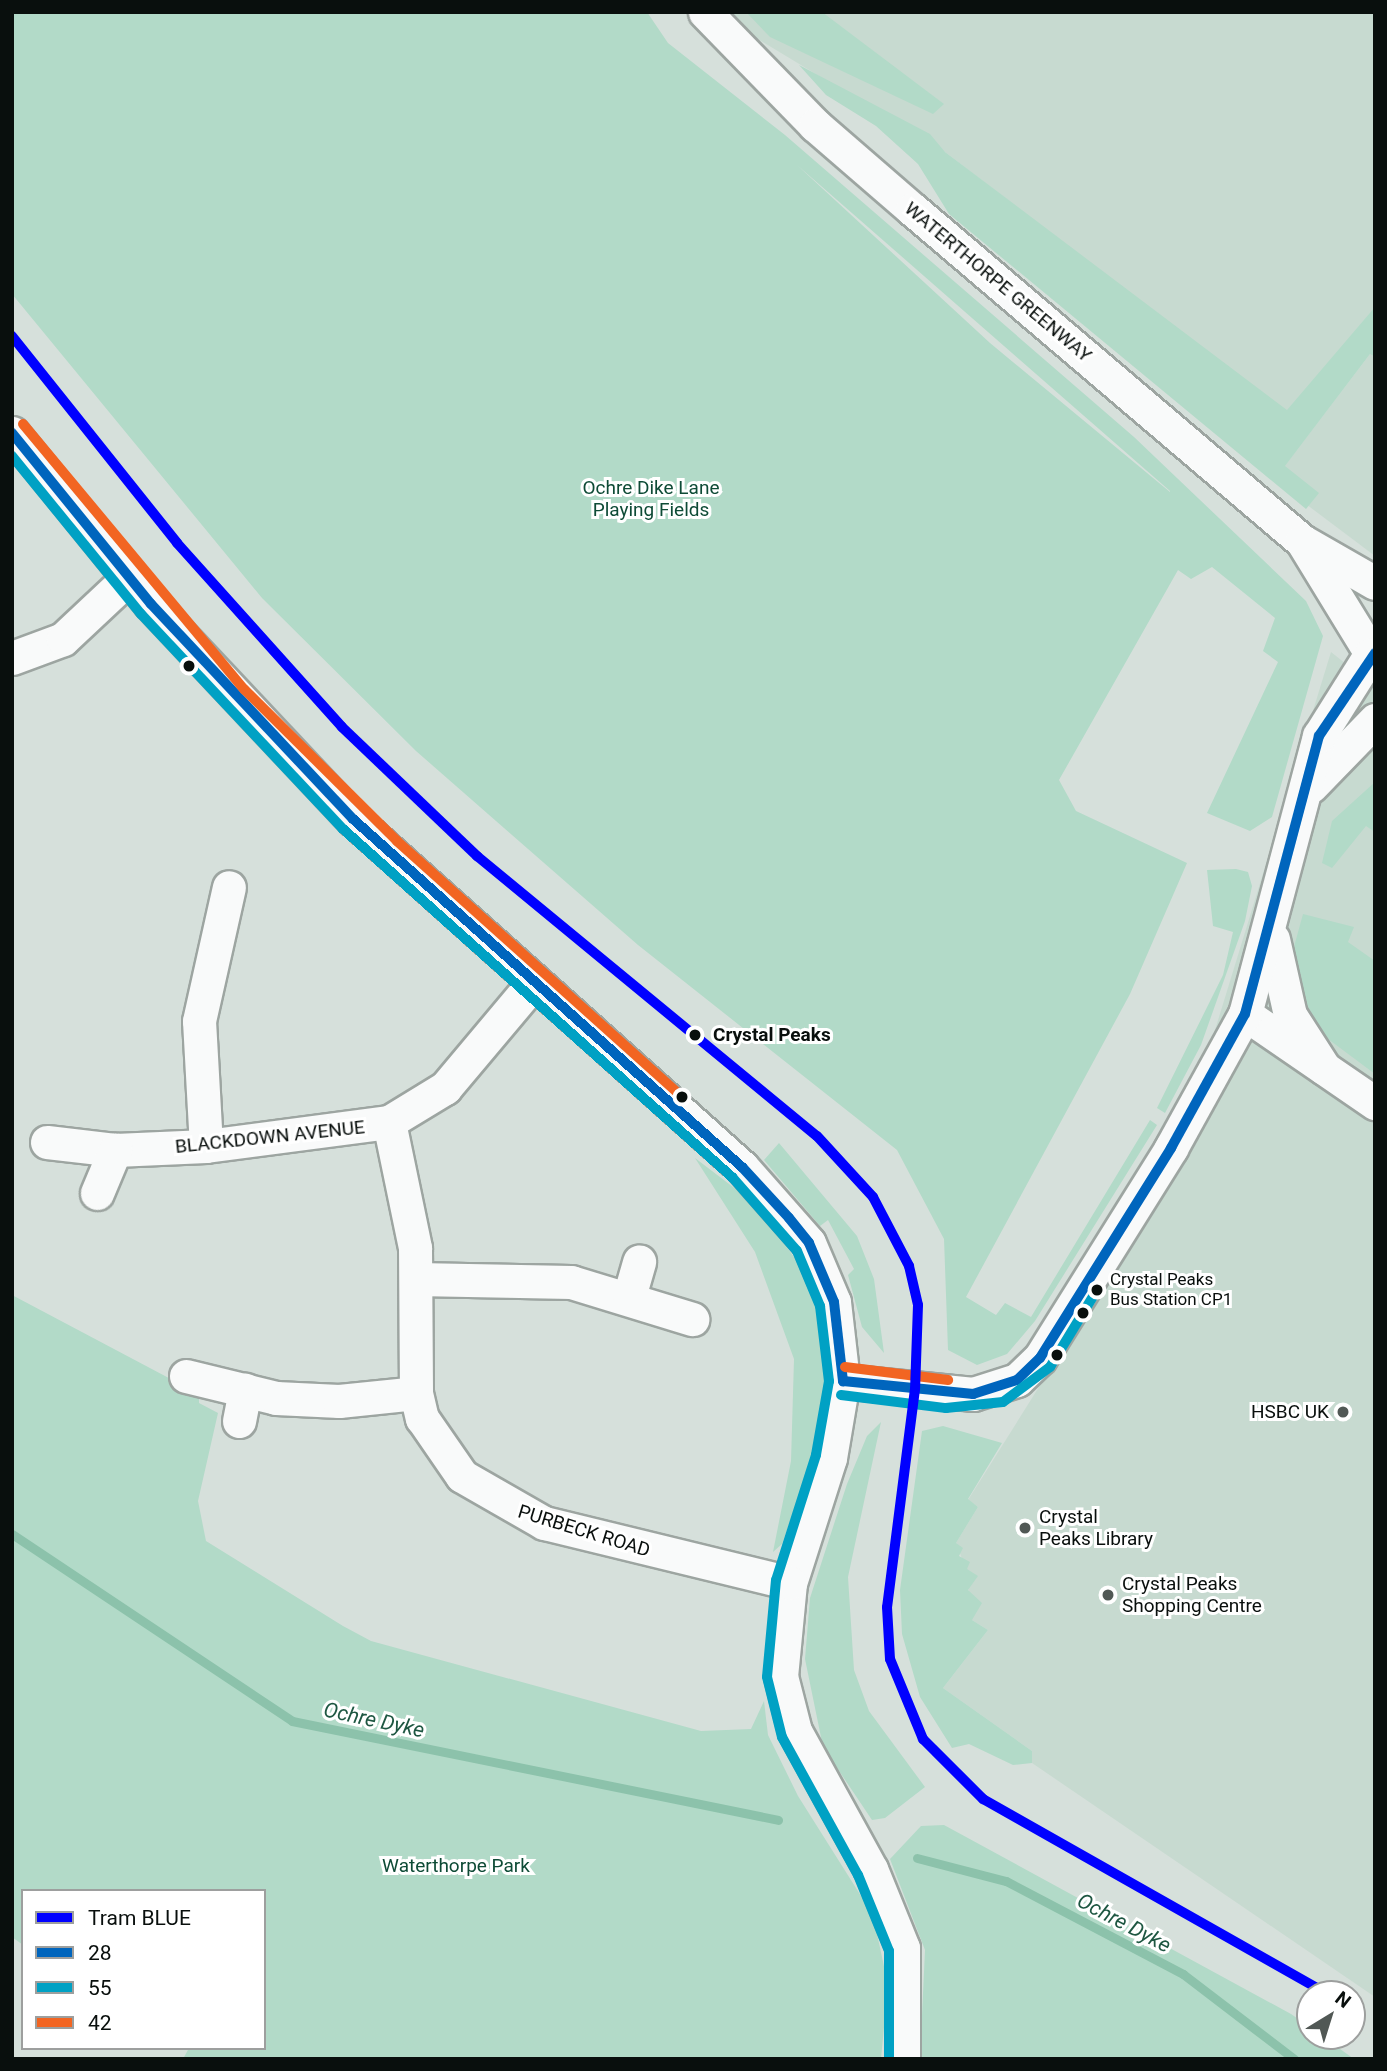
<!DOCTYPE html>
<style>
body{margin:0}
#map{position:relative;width:1387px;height:2071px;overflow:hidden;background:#d6e0db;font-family:Roboto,sans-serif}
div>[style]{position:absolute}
.built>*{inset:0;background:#c7dad0}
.green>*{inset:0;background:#b2dac8}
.stream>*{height:9px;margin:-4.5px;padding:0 4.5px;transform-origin:4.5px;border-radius:4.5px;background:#8cc2ab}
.roads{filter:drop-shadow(2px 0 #9da5a1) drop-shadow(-2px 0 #9da5a1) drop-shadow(0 2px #9da5a1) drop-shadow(0 -2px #9da5a1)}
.minor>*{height:33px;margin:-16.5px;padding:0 16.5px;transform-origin:16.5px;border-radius:16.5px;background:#f9fafa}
.bus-1>*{height:10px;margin:-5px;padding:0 5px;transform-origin:5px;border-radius:5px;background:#0065bd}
.bus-2>*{height:10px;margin:-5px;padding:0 5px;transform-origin:5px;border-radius:5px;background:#00a1c4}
.bus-3>*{height:10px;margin:-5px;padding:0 5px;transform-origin:5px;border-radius:5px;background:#f26522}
.tram-1>*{height:10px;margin:-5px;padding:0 5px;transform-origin:5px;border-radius:5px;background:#00f}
.dots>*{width:19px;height:19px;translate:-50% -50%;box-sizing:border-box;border:4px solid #fff;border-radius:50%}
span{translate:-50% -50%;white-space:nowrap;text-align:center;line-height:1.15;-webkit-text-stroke:6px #fff;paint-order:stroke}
.bus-label{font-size:17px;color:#090f0d}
.left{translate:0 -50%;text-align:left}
.street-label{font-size:19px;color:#090f0d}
.park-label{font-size:19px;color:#0e4b36}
.stop-label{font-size:19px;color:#090f0d;font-weight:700}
.poi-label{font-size:19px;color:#090f0d}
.right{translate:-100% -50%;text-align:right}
.water-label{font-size:21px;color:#1e5742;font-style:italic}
.frame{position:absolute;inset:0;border:14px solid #090f0d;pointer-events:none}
.legend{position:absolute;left:21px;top:1889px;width:245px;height:161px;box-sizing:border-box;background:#fff;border:2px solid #9d9f9e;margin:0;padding:9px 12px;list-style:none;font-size:21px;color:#090f0d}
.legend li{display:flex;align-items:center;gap:14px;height:35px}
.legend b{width:35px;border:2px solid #9d9f9e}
.north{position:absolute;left:1296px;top:1980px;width:70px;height:70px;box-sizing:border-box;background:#fff;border:2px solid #9d9f9e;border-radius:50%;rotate:38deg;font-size:19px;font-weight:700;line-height:28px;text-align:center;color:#090f0d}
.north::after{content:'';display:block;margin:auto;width:24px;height:32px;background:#515855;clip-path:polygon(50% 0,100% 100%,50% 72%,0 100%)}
</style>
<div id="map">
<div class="built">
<i style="clip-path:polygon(731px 12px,1375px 12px,1375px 330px,1301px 424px,945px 152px,756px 38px)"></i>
<i style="clip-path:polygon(1370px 354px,1375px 357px,1375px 556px,1274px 480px)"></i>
<i style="clip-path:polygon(1331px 652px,1375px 687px,1375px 1997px,1032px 1763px,1032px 1751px,943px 1688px,988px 1630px,972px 1620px,966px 1569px,956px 1543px,978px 1507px,968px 1500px,1169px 1180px)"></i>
</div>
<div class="green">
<i style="clip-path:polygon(evenodd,12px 12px,647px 12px,668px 43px,785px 135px,1134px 437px,1306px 601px,1323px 636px,1272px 817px,1250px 831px,1207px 813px,1278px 662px,1263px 651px,1275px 618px,1212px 567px,1191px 579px,1178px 570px,1059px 780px,1076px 811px,1187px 863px,1130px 994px,966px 1297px,996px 1315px,1005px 1303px,1031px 1317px,1150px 1120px,1157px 1125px,1035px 1321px,1007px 1354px,977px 1365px,948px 1350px,944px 1239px,897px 1150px,638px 945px,416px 751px,262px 598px,12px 294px,12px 12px,797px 165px,1170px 491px,1170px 492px,990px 343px,797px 165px)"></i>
<i style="clip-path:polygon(746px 12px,822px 12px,944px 104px,933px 114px,770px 37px)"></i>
<i style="clip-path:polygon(799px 65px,930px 134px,945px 152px,1287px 410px,1375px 307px,1375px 357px,1370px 354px,1285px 466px,1319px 493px,1306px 509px,949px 214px,918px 164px,876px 126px,826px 95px)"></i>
<i style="clip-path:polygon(1375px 782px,1375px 832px,1366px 826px,1332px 868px,1322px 863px,1332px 821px)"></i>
<i style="clip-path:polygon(1236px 869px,1248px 872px,1252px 886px,1245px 921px,1201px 1045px,1165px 1113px,1157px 1108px,1223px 975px,1233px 932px,1213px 926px,1207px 870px)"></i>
<i style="clip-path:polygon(1303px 914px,1354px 927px,1348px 942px,1375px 961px,1375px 1074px,1316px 1030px,1297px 991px,1292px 954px)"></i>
<i style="clip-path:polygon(779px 1143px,857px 1236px,874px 1279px,884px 1353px,862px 1327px,848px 1275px,854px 1269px,828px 1220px,820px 1226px,764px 1160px)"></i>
<i style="clip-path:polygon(695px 1158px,754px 1203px,797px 1261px,818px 1312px,829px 1373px,827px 1416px,782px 1544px,773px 1552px,791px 1461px,794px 1359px,755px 1252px)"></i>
<i style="clip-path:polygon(12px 1295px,199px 1394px,199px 1403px,218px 1413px,198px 1501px,206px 1541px,343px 1626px,371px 1641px,701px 1731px,751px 1729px,764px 1701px,768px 1735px,798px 1796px,873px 1915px,888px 1985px,881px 2059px,183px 2059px,189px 2048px,264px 2048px,264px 1891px,23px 1891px,23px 1945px,12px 1937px)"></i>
<i style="clip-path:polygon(881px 1422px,848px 1577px,854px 1670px,869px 1711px,925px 1787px,885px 1818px,872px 1820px,823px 1747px,805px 1659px,810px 1598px,847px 1484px,867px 1436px)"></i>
<i style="clip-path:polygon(943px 1426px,1002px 1443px,968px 1499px,978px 1507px,956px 1543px,963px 1548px,959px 1556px,970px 1562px,967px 1569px,978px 1576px,968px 1590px,982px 1603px,972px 1620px,988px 1630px,943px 1688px,1032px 1751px,1032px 1763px,1013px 1765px,969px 1744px,952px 1748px,920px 1697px,902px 1634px,900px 1590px,922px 1431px)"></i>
<i style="clip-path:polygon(944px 1825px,1291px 2014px,1310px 2027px,1310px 2036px,1322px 2036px,1354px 2059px,920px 2059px,925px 1950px,890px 1859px,921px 1826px)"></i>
</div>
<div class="stream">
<i style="left:12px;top:1534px;width:337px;rotate:33.7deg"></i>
<i style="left:292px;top:1721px;width:496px;rotate:11.5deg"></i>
<i style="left:917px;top:1858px;width:92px;rotate:14.5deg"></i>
<i style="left:1006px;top:1881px;width:200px;rotate:27.7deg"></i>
<i style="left:1183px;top:1974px;width:140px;rotate:37.4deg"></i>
</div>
<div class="roads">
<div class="minor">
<i style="left:705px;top:12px;width:158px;rotate:45.8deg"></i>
<i style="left:815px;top:125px;width:128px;rotate:40.9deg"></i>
<i style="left:912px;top:209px;width:512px;rotate:40.41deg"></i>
<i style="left:1302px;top:541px;width:84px;rotate:29.9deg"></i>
<i style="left:12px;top:433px;width:220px;rotate:50.9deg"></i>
<i style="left:151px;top:604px;width:295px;rotate:46.8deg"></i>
<i style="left:353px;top:819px;width:522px;rotate:41.82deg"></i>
<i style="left:742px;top:1167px;width:101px;rotate:48.6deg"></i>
<i style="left:809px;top:1243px;width:64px;rotate:67deg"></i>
<i style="left:834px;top:1302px;width:80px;rotate:83.5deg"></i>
<i style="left:843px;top:1381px;width:78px;rotate:99.6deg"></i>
<i style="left:830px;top:1458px;width:131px;rotate:107.7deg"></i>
<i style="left:790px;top:1583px;width:93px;rotate:95.5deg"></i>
<i style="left:781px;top:1676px;width:57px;rotate:75.7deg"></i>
<i style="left:795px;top:1731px;width:158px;rotate:61.2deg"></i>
<i style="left:871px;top:1869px;width:85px;rotate:67.9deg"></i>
<i style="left:903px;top:1948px;width:111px;rotate:90deg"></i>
<i style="left:1302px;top:541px;width:140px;rotate:58.5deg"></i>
<i style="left:12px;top:658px;width:54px;rotate:-20.4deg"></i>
<i style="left:63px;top:639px;width:91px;rotate:-43.2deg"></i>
<i style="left:1311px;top:786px;width:92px;rotate:-45.9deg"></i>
<i style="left:1273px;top:939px;width:78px;rotate:77.4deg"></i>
<i style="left:1290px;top:1015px;width:63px;rotate:57.3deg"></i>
<i style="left:1245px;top:1014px;width:158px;rotate:34.4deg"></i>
<i style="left:389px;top:1122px;width:129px;rotate:78.3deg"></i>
<i style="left:415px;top:1248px;width:145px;rotate:89.6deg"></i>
<i style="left:416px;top:1393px;width:26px;rotate:77deg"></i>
<i style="left:422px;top:1418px;width:70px;rotate:55.4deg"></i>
<i style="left:462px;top:1476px;width:95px;rotate:29.8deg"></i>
<i style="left:544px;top:1523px;width:253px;rotate:13.7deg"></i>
<i style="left:47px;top:1142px;width:68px;rotate:6.7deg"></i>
<i style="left:115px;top:1150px;width:91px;rotate:-2.5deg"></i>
<i style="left:206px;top:1146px;width:185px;rotate:-7.5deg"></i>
<i style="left:389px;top:1122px;width:66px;rotate:-31.3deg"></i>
<i style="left:445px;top:1088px;width:137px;rotate:-50deg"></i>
<i style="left:206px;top:1146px;width:125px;rotate:-93.2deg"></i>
<i style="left:199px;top:1021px;width:137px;rotate:-77.4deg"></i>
<i style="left:97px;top:1193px;width:47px;rotate:-67.3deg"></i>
<i style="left:416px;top:1279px;width:155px;rotate:1.1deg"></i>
<i style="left:571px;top:1282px;width:127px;rotate:17deg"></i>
<i style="left:629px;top:1297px;width:37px;rotate:-74deg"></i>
<i style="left:186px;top:1376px;width:93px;rotate:13.7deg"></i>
<i style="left:276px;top:1398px;width:63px;rotate:2.7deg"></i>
<i style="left:339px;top:1401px;width:77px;rotate:-5.9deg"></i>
<i style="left:843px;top:1381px;width:131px;rotate:5.7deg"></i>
<i style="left:973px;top:1394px;width:46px;rotate:-17.7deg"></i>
<i style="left:1017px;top:1380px;width:32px;rotate:-44deg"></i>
<i style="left:1040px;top:1358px;width:248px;rotate:-58deg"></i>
<i style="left:1171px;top:1148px;width:153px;rotate:-61.1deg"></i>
<i style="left:1245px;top:1014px;width:288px;rotate:-75.1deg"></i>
<i style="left:1319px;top:736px;width:96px;rotate:-57.8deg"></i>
<i style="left:239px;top:1421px;width:32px;rotate:-79deg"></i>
</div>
</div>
<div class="bus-1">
<i style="left:12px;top:433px;width:220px;rotate:50.9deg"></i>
<i style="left:151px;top:604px;width:295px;rotate:46.8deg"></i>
<i style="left:353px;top:819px;width:522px;rotate:41.82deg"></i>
<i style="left:742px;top:1167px;width:69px;rotate:47.3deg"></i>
<i style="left:789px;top:1218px;width:32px;rotate:51deg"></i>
<i style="left:809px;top:1243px;width:64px;rotate:67deg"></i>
<i style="left:834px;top:1302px;width:80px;rotate:83.5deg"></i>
<i style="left:843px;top:1381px;width:131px;rotate:5.7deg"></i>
<i style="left:973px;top:1394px;width:46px;rotate:-17.7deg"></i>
<i style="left:1017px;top:1380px;width:32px;rotate:-44deg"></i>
<i style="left:1040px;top:1358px;width:248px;rotate:-58deg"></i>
<i style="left:1171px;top:1148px;width:153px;rotate:-61.1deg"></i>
<i style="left:1245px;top:1014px;width:288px;rotate:-75.1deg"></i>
<i style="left:1319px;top:736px;width:100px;rotate:-56deg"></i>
</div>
<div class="bus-2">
<i style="left:12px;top:456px;width:204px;rotate:50.8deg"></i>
<i style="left:141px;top:614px;width:295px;rotate:46.8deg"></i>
<i style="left:343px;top:829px;width:522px;rotate:41.82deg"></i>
<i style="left:732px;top:1177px;width:98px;rotate:48.7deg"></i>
<i style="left:797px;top:1251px;width:60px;rotate:67.3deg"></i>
<i style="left:820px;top:1306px;width:76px;rotate:83.2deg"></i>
<i style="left:829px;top:1381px;width:75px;rotate:100deg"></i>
<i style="left:816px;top:1455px;width:131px;rotate:107.7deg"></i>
<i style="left:776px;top:1580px;width:97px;rotate:95.3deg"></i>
<i style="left:767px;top:1677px;width:62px;rotate:76deg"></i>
<i style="left:782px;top:1737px;width:158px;rotate:61.2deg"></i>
<i style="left:858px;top:1875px;width:82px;rotate:67.8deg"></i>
<i style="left:889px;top:1951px;width:108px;rotate:90deg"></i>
<i style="left:841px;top:1395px;width:106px;rotate:7.1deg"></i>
<i style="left:946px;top:1408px;width:57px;rotate:-6deg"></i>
<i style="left:1003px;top:1402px;width:59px;rotate:-36.7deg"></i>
<i style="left:1050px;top:1367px;width:90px;rotate:-58.6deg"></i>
</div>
<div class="bus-3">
<i style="left:23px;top:424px;width:346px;rotate:50.2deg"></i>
<i style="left:245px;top:690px;width:214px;rotate:44.8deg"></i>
<i style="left:397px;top:841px;width:383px;rotate:41.9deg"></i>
<i style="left:845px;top:1367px;width:104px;rotate:7.2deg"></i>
</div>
<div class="tram-1">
<i style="left:12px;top:336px;width:265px;rotate:51.4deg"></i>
<i style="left:177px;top:543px;width:247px;rotate:48.1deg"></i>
<i style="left:342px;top:727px;width:187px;rotate:43.7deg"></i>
<i style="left:477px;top:856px;width:440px;rotate:39.5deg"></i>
<i style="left:817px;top:1136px;width:83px;rotate:47.4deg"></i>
<i style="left:873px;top:1197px;width:78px;rotate:62.4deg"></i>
<i style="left:909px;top:1266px;width:40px;rotate:77deg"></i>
<i style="left:918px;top:1305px;width:84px;rotate:92deg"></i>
<i style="left:915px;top:1389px;width:220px;rotate:97.3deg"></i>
<i style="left:887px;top:1607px;width:52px;rotate:86.7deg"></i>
<i style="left:890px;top:1659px;width:87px;rotate:67.6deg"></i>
<i style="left:923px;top:1739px;width:85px;rotate:45deg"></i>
<i style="left:983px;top:1799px;width:395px;rotate:29.5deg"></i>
</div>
<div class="dots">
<i style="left:189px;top:666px;background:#090f0d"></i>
<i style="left:695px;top:1035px;background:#090f0d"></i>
<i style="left:682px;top:1097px;background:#090f0d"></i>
<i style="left:1097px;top:1290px;background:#090f0d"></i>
<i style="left:1083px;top:1313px;background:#090f0d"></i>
<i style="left:1057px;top:1355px;background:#090f0d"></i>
<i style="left:1343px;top:1412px;background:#515855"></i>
<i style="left:1025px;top:1528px;background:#515855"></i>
<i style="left:1108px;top:1595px;background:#515855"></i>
</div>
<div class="bus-label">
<span class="left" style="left:1110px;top:1290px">Crystal Peaks<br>Bus Station CP1</span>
</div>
<div class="street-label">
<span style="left:998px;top:282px;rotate:40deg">WATERTHORPE GREENWAY</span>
<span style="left:270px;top:1137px;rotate:-6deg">BLACKDOWN AVENUE</span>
<span style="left:584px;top:1531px;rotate:17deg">PURBECK ROAD</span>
</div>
<div class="park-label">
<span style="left:651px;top:499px">Ochre Dike Lane<br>Playing Fields</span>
<span style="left:456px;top:1866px">Waterthorpe Park</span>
</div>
<div class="stop-label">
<span class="left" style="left:713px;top:1035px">Crystal Peaks</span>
</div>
<div class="poi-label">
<span class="right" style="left:1329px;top:1412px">HSBC UK</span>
<span class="left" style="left:1039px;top:1528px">Crystal<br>Peaks Library</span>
<span class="left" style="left:1122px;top:1595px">Crystal Peaks<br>Shopping Centre</span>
</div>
<div class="water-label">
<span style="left:374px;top:1720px;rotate:12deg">Ochre Dyke</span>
<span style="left:1124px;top:1923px;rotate:28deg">Ochre Dyke</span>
</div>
<div class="frame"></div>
<ul class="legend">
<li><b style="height:9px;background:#00f"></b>Tram BLUE</li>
<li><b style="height:9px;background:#0065bd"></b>28</li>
<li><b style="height:9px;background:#00a1c4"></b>55</li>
<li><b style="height:9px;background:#f26522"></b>42</li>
</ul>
<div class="north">N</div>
</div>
